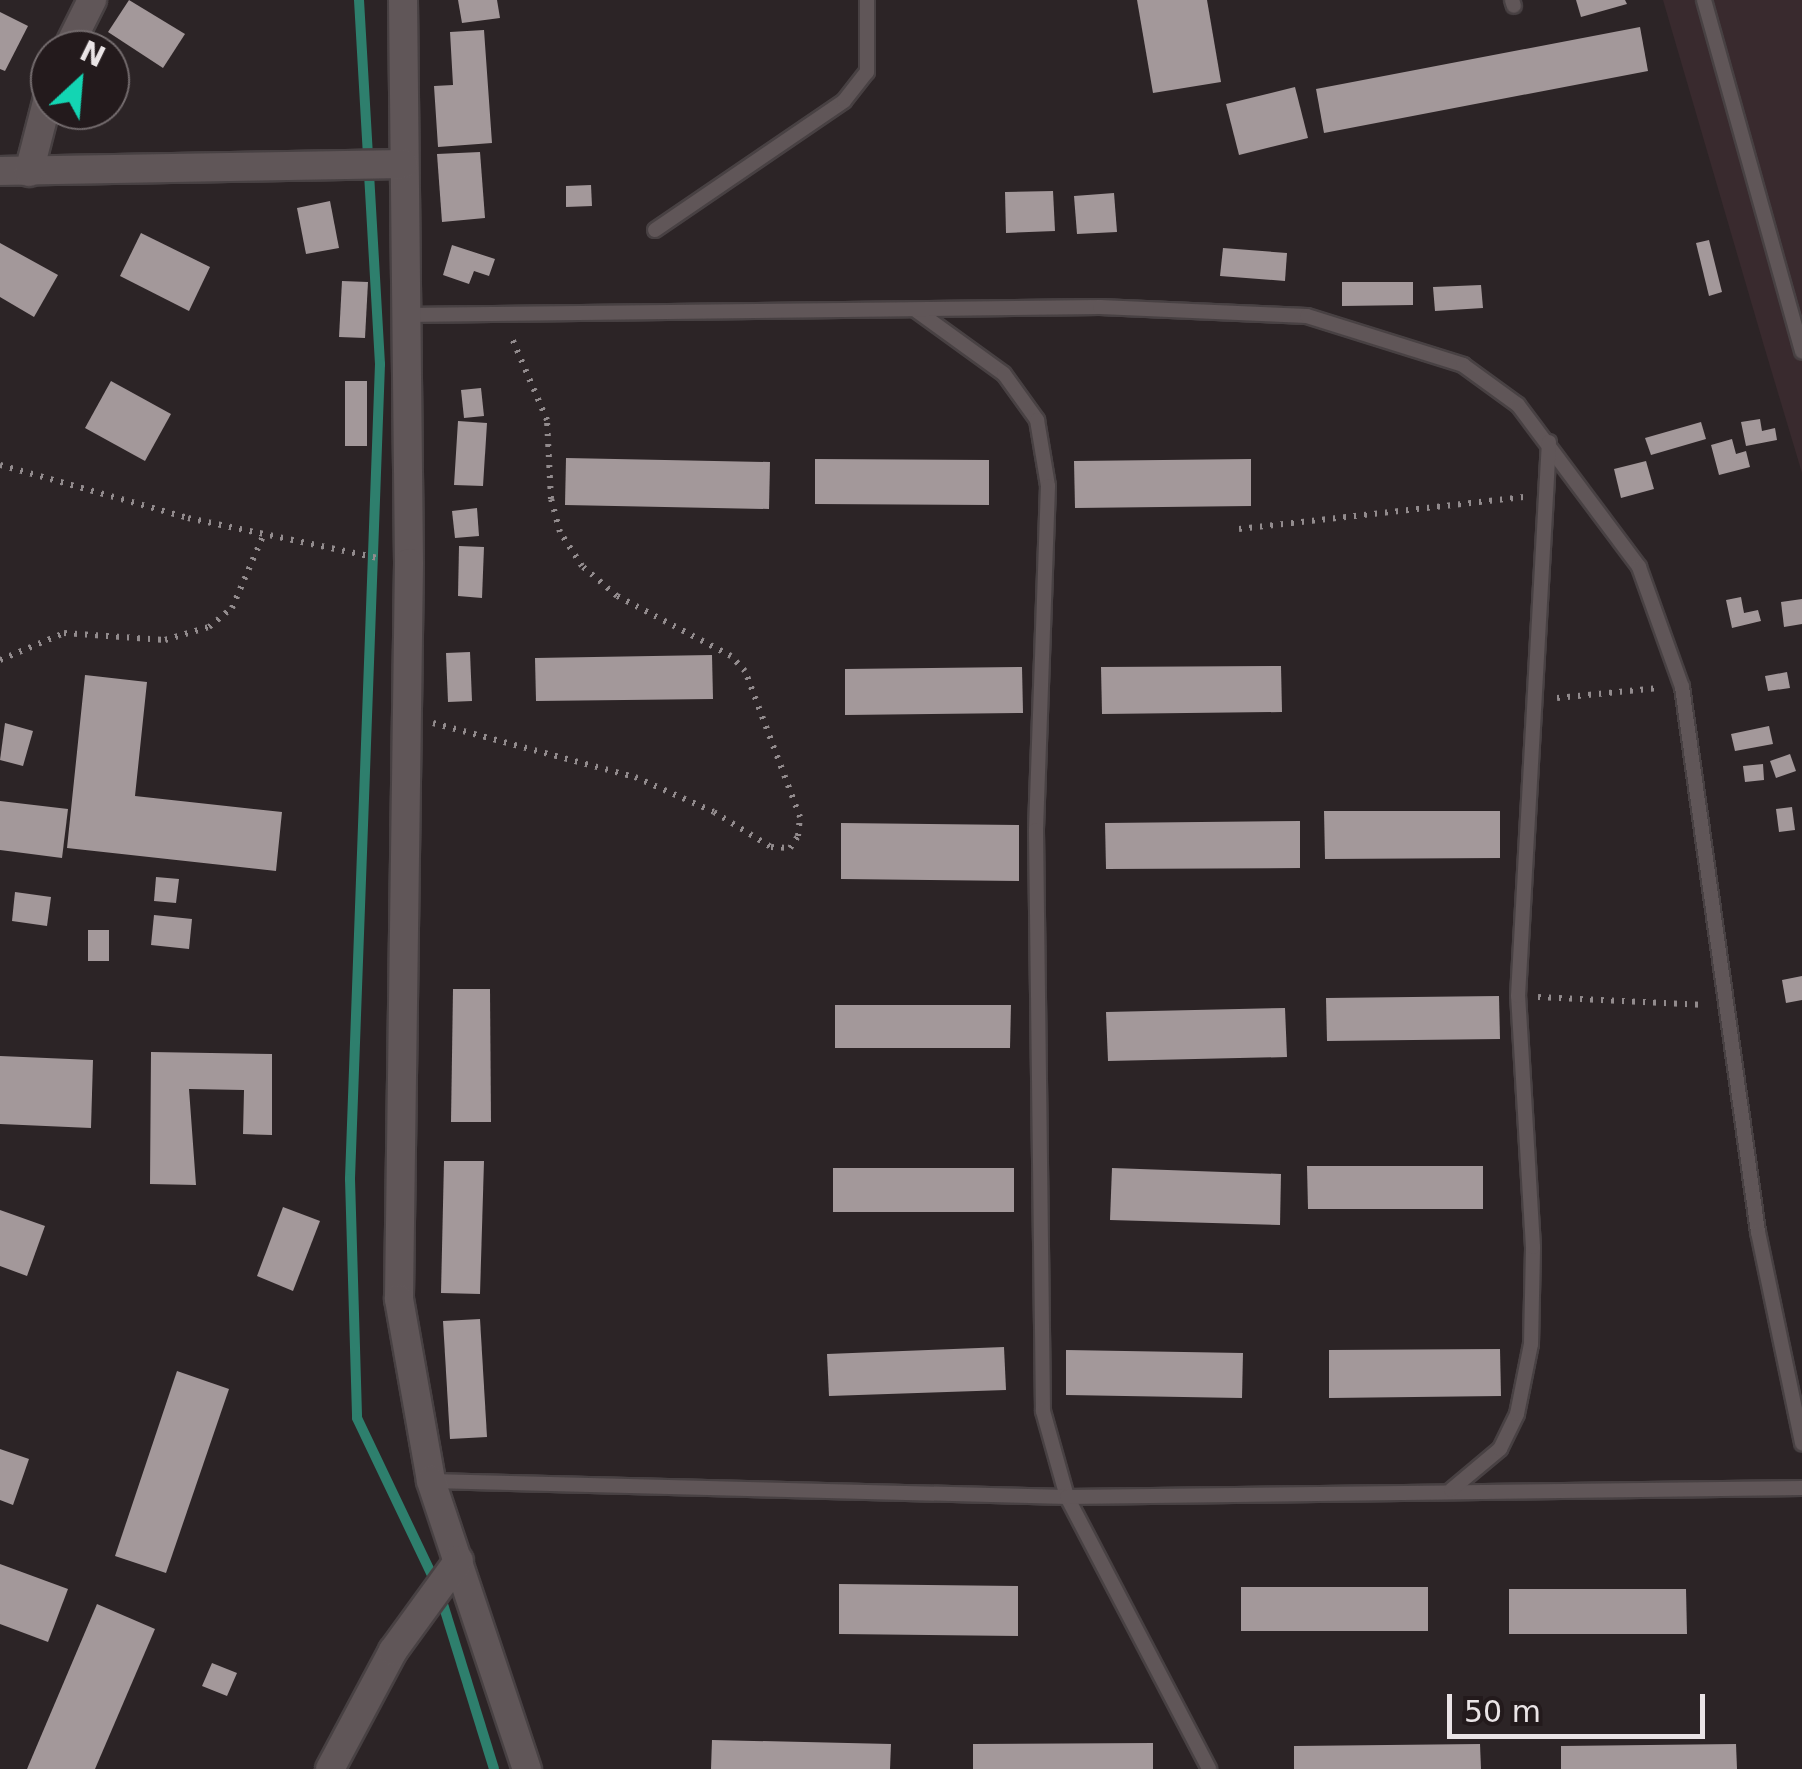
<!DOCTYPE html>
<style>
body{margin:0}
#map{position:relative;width:1802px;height:1769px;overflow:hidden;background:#2c2426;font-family:"DejaVu Sans",sans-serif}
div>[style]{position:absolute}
.built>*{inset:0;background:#392a2e}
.stream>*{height:10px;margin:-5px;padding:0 5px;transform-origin:5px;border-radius:5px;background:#2e7f6d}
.building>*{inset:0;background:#a3989a}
.path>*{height:6px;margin-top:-3px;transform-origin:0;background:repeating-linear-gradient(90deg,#928b8d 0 2.5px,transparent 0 10.5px)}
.roads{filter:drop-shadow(2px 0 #484143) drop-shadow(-2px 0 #484143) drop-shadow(0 2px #484143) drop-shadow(0 -2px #484143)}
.lane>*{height:14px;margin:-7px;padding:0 7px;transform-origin:7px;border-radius:7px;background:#605658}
.street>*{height:28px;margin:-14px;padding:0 14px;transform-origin:14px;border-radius:14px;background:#605658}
span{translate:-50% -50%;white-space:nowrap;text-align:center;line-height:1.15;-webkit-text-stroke:10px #231a1c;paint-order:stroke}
.north{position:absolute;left:30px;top:30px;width:100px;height:100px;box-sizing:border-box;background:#231a1c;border:2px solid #736b6d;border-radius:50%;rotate:26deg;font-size:28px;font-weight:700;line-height:40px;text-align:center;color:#eae4e6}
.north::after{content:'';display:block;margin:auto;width:35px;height:45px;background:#13d5b3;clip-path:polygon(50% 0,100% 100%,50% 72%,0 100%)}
.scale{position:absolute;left:1447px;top:1694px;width:258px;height:45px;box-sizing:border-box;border:5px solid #eae4e6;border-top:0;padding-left:12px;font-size:30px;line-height:35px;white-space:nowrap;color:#eae4e6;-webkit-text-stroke:8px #231a1c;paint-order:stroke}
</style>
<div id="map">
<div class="built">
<i style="clip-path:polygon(1663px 0,1802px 0,1802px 473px,1764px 346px)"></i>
</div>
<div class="stream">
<i style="left:359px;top:0;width:365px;rotate:86.7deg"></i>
<i style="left:380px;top:364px;width:816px;rotate:92.11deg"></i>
<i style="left:350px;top:1179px;width:239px;rotate:88.3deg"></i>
<i style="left:357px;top:1418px;width:188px;rotate:64.5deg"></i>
<i style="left:438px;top:1588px;width:189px;rotate:72.8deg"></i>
</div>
<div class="building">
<i style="clip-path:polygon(129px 0,185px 34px,163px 68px,108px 32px)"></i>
<i style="clip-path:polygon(458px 0,497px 0,500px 18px,462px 23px)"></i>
<i style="clip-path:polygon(1137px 0,1207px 0,1221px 82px,1153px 93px)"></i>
<i style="clip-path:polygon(1576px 0,1625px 0,1627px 4px,1581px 17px)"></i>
<i style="clip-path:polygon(0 12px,28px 26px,5px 71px,0 69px)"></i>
<i style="clip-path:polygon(1640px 27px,1648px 71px,1324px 133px,1316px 89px)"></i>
<i style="clip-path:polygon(484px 30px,492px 143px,438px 147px,434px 86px,453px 85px,450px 32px)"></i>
<i style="clip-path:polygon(1295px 87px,1308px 138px,1239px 155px,1226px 104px)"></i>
<i style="clip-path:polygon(480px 152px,485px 218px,442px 222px,437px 154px)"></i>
<i style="clip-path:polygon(591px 185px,592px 206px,566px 207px,566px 186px)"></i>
<i style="clip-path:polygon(1053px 191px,1055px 231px,1006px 233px,1005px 192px)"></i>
<i style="clip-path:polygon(1114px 193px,1117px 232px,1077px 234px,1074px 196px)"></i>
<i style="clip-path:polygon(330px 201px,339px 248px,306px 254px,297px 208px)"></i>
<i style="clip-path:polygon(141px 233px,210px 267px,189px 311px,120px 276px)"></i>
<i style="clip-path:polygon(1709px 240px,1722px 292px,1709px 296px,1696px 243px)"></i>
<i style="clip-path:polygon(0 243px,58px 275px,34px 317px,0 297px)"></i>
<i style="clip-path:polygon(452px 245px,495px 259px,489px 276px,474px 271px,469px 284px,443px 275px)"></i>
<i style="clip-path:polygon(1223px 248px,1287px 253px,1285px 281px,1220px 276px)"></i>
<i style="clip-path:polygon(342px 281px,368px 282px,365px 338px,339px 337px)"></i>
<i style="clip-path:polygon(1342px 282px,1413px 282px,1413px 305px,1342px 306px)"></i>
<i style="clip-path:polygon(1481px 285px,1483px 308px,1435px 311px,1433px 287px)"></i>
<i style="clip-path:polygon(111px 381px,171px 414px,145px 461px,85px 428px)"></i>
<i style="clip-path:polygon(345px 381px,367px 381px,367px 446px,345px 446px)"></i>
<i style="clip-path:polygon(481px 388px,484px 416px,464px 418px,461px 390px)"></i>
<i style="clip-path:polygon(1760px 419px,1762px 431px,1775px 428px,1777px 440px,1746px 446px,1741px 422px)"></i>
<i style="clip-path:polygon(458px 421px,487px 423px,483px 486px,454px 485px)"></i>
<i style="clip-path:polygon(1701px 422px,1706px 439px,1651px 455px,1645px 438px)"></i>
<i style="clip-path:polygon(1732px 439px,1736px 454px,1746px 451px,1750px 467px,1719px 475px,1711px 445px)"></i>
<i style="clip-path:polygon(566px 458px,770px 462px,769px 509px,565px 505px)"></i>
<i style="clip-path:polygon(815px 459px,989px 460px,989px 505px,815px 504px)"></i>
<i style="clip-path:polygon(1251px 459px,1251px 506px,1075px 508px,1074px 461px)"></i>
<i style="clip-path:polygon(1646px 461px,1654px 489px,1621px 498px,1614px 469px)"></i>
<i style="clip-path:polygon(477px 508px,479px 536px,455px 538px,452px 511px)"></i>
<i style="clip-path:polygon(459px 546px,484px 547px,482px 598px,458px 596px)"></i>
<i style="clip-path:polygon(1741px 597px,1744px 613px,1758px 610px,1761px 621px,1732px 628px,1726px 600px)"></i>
<i style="clip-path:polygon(1802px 599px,1802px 624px,1784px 627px,1781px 602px)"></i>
<i style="clip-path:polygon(470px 652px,472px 701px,448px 702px,446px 653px)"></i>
<i style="clip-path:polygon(712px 655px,713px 699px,536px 701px,535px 658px)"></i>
<i style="clip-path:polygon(1281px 666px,1282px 712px,1102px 714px,1101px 667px)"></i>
<i style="clip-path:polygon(1022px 667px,1023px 713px,845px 715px,845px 669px)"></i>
<i style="clip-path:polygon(1787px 672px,1790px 688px,1768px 691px,1765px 676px)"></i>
<i style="clip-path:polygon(85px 675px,147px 682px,135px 796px,282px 812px,276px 871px,67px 848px)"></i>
<i style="clip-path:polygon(5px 723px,33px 731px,23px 766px,0 760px)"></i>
<i style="clip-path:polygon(1769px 726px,1773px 744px,1735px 751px,1731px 734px)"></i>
<i style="clip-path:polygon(1790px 754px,1796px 771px,1776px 778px,1770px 761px)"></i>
<i style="clip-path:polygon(1763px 764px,1764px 780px,1745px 782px,1743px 766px)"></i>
<i style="clip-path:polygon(0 801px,68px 809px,62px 858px,0 850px)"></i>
<i style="clip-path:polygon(1792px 807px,1795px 830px,1779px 832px,1776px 809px)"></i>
<i style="clip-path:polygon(1324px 811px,1500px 811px,1500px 858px,1325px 859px)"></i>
<i style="clip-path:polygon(1300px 821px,1300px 868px,1106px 869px,1105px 823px)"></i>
<i style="clip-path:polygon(841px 823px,1019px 825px,1019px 881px,841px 879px)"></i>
<i style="clip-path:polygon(156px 877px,179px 879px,176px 903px,154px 901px)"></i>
<i style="clip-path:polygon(15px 892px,51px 897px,47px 926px,12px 921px)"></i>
<i style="clip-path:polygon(154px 915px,192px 919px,189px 949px,151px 945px)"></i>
<i style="clip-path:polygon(88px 930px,109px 930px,109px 961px,88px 961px)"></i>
<i style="clip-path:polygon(1802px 976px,1802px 1000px,1786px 1003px,1782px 980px)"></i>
<i style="clip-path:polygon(453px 989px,490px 989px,491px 1122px,451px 1122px)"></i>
<i style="clip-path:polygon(1499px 996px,1500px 1039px,1327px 1041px,1326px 998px)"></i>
<i style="clip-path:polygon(835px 1005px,1011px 1005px,1010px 1048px,835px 1048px)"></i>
<i style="clip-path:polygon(1285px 1008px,1287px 1057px,1108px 1061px,1106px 1012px)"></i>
<i style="clip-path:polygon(151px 1052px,272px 1054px,272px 1135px,243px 1134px,244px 1090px,189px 1089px,196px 1185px,150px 1184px)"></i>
<i style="clip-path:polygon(0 1056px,93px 1060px,91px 1128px,0 1124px)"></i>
<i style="clip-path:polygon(444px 1161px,484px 1161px,480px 1294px,441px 1293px)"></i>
<i style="clip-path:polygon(1307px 1166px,1483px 1166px,1483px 1209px,1308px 1209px)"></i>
<i style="clip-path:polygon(833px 1168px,1014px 1168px,1014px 1212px,833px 1212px)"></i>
<i style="clip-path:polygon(1112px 1168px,1281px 1174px,1280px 1225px,1110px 1220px)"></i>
<i style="clip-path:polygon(283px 1207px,320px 1221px,293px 1291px,257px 1276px)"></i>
<i style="clip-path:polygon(0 1210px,45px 1226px,27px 1276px,0 1266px)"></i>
<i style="clip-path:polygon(480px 1319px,487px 1437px,450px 1439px,443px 1321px)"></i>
<i style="clip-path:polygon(1004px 1347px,1006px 1390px,829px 1396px,827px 1354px)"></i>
<i style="clip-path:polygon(1500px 1349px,1501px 1396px,1329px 1398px,1329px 1350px)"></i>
<i style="clip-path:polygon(1066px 1350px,1243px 1353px,1242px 1398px,1066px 1395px)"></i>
<i style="clip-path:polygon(177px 1371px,229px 1389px,166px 1573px,115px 1556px)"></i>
<i style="clip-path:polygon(0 1449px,29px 1459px,13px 1505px,0 1500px)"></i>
<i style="clip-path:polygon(0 1564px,68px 1589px,48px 1642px,0 1624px)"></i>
<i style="clip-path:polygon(839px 1584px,1018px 1586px,1018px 1636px,839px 1634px)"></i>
<i style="clip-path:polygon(1241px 1587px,1428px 1587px,1428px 1631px,1241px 1631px)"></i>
<i style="clip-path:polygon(1509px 1589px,1686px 1589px,1687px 1634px,1509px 1634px)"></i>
<i style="clip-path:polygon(97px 1604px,155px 1629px,95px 1769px,27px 1769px)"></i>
<i style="clip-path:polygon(212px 1663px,237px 1673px,227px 1696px,202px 1686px)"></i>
<i style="clip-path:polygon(712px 1740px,891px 1744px,890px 1769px,711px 1769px)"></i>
<i style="clip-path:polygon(1153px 1743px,1153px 1769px,973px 1769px,973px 1744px)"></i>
<i style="clip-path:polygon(1480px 1744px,1481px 1769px,1294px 1769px,1294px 1746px)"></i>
<i style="clip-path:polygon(1736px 1744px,1737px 1769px,1561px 1769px,1561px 1746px)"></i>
</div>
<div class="path">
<i style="left:0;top:465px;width:195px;rotate:15.7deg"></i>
<i style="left:188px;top:518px;width:194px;rotate:11.9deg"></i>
<i style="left:1239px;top:529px;width:289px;rotate:-6.4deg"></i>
<i style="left:0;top:660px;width:69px;rotate:-22.9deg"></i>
<i style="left:64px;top:633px;width:101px;rotate:4deg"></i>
<i style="left:165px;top:640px;width:46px;rotate:-16.5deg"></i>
<i style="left:209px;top:627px;width:30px;rotate:-40deg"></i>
<i style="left:232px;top:608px;width:78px;rotate:-66.7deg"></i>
<i style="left:1557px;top:698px;width:102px;rotate:-5.6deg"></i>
<i style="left:433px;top:723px;width:209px;rotate:15deg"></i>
<i style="left:635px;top:777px;width:86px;rotate:23.9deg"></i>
<i style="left:714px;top:812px;width:67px;rotate:31.6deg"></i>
<i style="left:771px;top:847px;width:19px;rotate:3deg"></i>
<i style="left:790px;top:848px;width:14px;rotate:-56deg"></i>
<i style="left:798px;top:836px;width:19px;rotate:-84deg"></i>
<i style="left:800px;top:817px;width:156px;rotate:-110.6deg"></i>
<i style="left:745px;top:671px;width:21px;rotate:-133deg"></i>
<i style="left:731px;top:656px;width:129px;rotate:-152.2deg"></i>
<i style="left:617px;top:596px;width:46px;rotate:-139.4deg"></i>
<i style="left:582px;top:566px;width:40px;rotate:-122.9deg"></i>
<i style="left:560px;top:532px;width:34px;rotate:-105deg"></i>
<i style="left:551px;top:499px;width:79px;rotate:-92.9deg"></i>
<i style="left:547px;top:420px;width:91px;rotate:-113.2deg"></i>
<i style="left:1538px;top:997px;width:168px;rotate:2.7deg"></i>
</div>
<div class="roads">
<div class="lane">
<i style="left:1512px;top:0;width:6px;rotate:72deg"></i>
<i style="left:1704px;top:0;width:365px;rotate:74.4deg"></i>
<i style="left:655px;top:230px;width:229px;rotate:-34.3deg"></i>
<i style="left:844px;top:101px;width:37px;rotate:-52deg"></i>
<i style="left:867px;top:72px;width:72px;rotate:-90deg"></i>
<i style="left:917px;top:311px;width:107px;rotate:35.9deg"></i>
<i style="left:1004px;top:374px;width:57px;rotate:54.3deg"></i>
<i style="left:1037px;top:420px;width:67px;rotate:80.5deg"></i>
<i style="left:1048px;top:486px;width:344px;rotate:92deg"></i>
<i style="left:1036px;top:830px;width:581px;rotate:89.31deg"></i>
<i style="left:1043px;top:1411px;width:89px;rotate:74.4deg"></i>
<i style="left:1067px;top:1497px;width:307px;rotate:62.4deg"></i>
<i style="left:405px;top:315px;width:695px;rotate:-0.66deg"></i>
<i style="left:1100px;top:307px;width:207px;rotate:2.5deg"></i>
<i style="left:1307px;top:316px;width:164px;rotate:17.4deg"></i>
<i style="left:1463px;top:365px;width:68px;rotate:36deg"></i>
<i style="left:1518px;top:405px;width:202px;rotate:53.2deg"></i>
<i style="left:1639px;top:567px;width:127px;rotate:70.3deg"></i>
<i style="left:1682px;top:687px;width:550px;rotate:82.06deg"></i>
<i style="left:1758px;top:1232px;width:216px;rotate:78.2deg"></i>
<i style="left:431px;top:1481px;width:636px;rotate:1.44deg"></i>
<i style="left:1067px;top:1497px;width:735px;rotate:-0.7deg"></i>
<i style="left:1451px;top:1490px;width:64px;rotate:-39.9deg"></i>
<i style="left:1500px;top:1449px;width:39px;rotate:-64deg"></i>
<i style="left:1517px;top:1414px;width:71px;rotate:-78.7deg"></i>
<i style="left:1531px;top:1344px;width:97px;rotate:-88.8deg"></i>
<i style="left:1533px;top:1247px;width:251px;rotate:-93.4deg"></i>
<i style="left:1518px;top:996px;width:555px;rotate:-86.8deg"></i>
</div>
<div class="street">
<i style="left:403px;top:0;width:563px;rotate:89.39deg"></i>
<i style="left:409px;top:563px;width:736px;rotate:90.78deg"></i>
<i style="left:399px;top:1299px;width:185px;rotate:80deg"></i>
<i style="left:431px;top:1481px;width:304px;rotate:71.6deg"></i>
<i style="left:67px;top:50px;width:56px;rotate:-63.4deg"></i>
<i style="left:0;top:171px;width:404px;rotate:-1deg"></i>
<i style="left:29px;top:172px;width:85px;rotate:-75.6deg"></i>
<i style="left:330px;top:1769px;width:134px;rotate:-61.9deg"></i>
<i style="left:393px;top:1651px;width:112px;rotate:-54deg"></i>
</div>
</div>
<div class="north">N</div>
<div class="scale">50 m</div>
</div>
